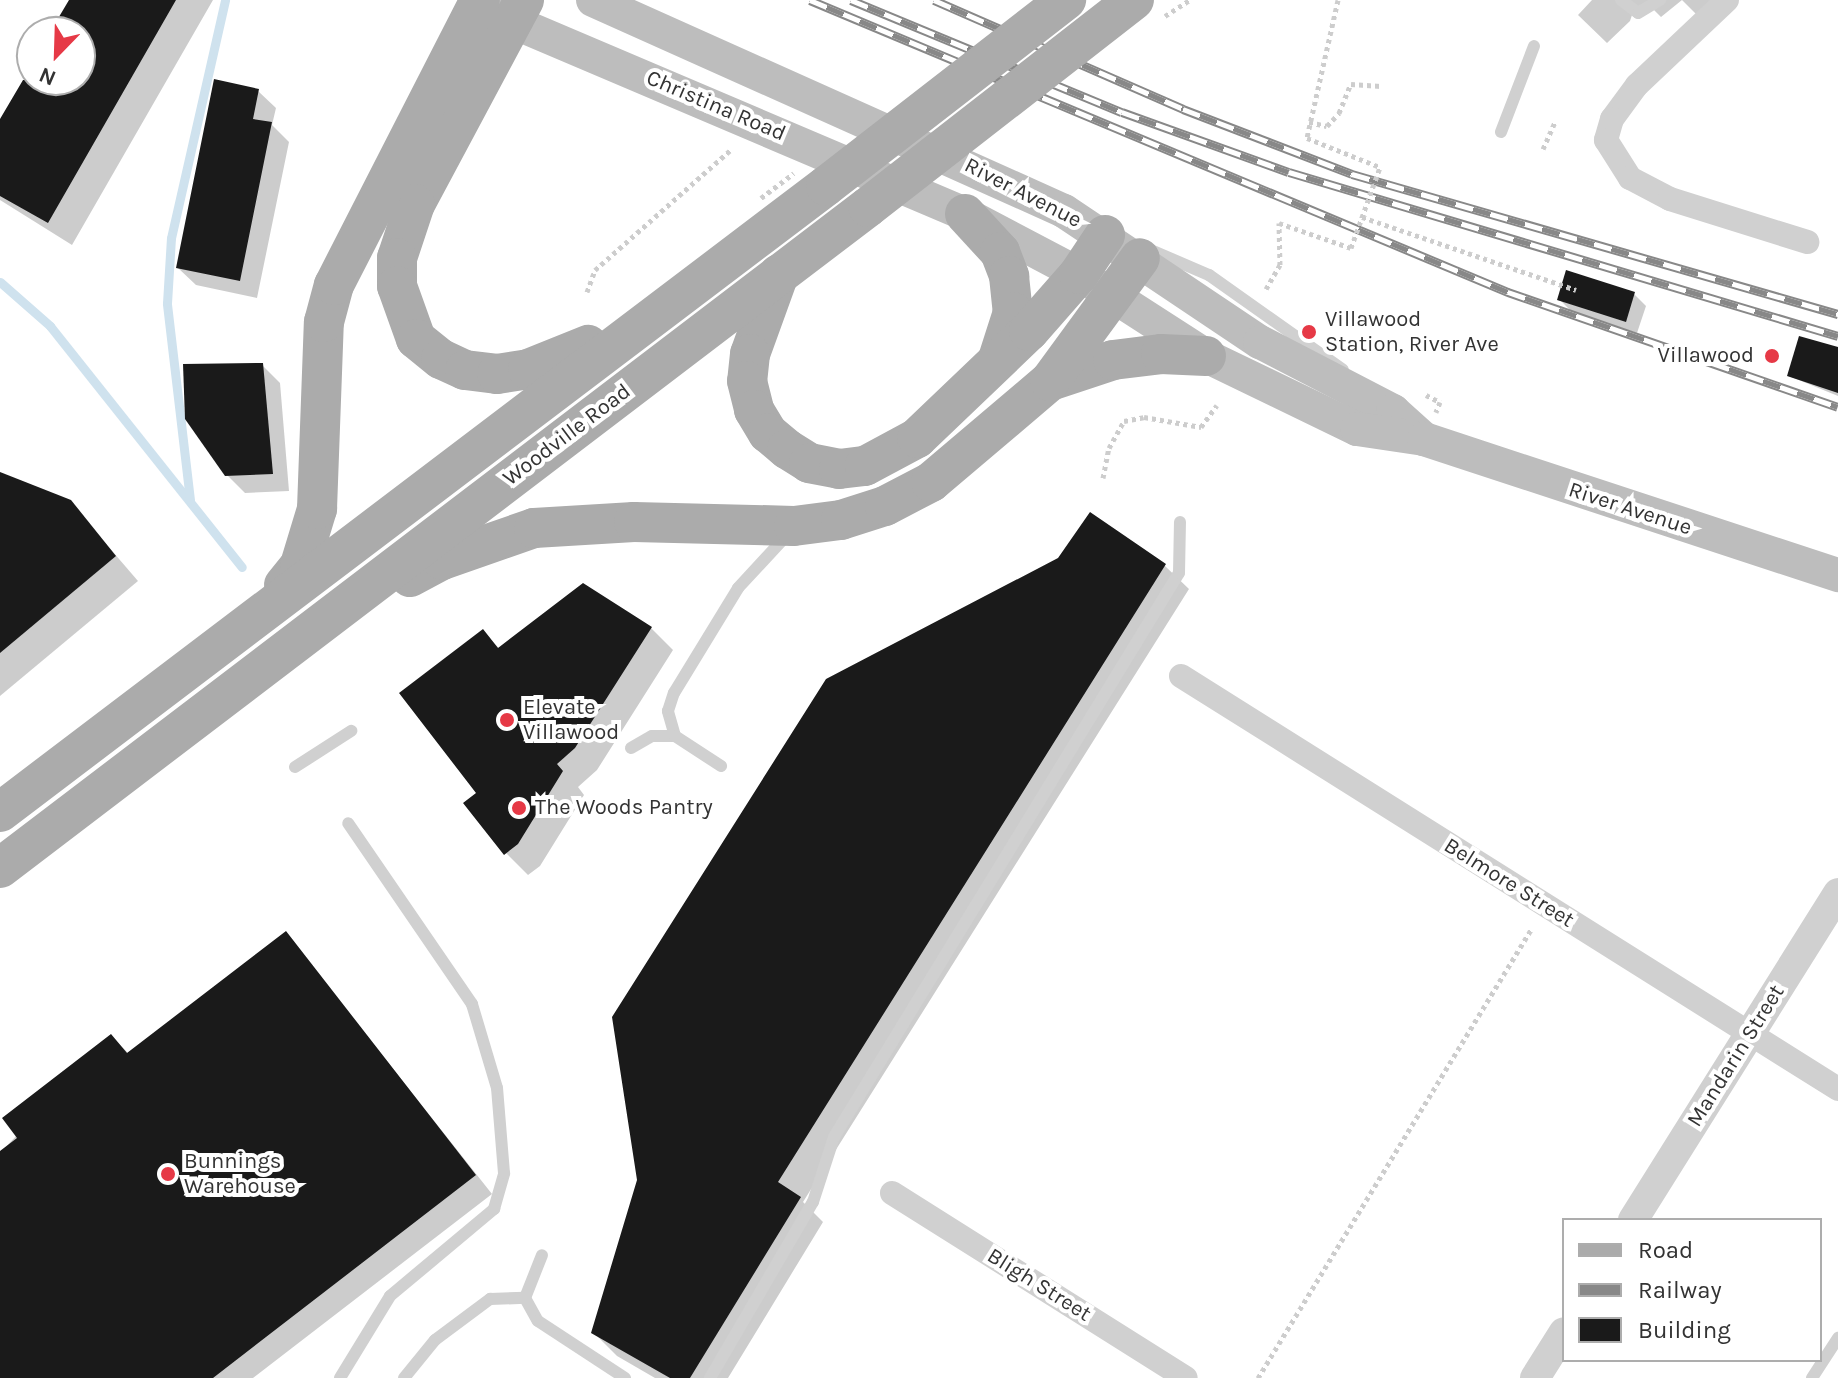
<!DOCTYPE html>
<style>
body{margin:0}
#map{position:relative;width:1838px;height:1378px;overflow:hidden;background:#fff;font-family:Karla,sans-serif}
div>[style]{position:absolute}
.shadow>*{inset:0;background:#0003}
.stream>*{height:9px;margin:-4.5px;padding:0 4.5px;transform-origin:4.5px;border-radius:4.5px;background:#cfe2ee}
.building>*{inset:0;background:#1a1a1a}
.path>*{height:5px;margin-top:-2.5px;transform-origin:0;background:repeating-linear-gradient(90deg,#cdcdcd 0 4px,transparent 0 8px)}
.service>*{height:12px;margin:-6px;padding:0 6px;transform-origin:6px;border-radius:6px;background:#d0d0d0}
.minor>*{height:24px;margin:-12px;padding:0 12px;transform-origin:12px;border-radius:12px;background:#d0d0d0}
.tertiary>*{height:30px;margin:-15px;padding:0 15px;transform-origin:15px;border-radius:15px;background:#d0d0d0}
.secondary>*{height:34px;margin:-17px;padding:0 17px;transform-origin:17px;border-radius:17px;background:#bdbdbd}
.primary>*{height:40px;margin:-20px;padding:0 20px;transform-origin:20px;border-radius:20px;background:#ababab}
.rail>*{height:9px;margin-top:-4.5px;transform-origin:0;background:repeating-linear-gradient(90deg,#fff 0 18px,#888 0 36px);box-sizing:border-box;border-block:2px solid #888}
.path-bridge>*{height:5px;margin-top:-2.5px;transform-origin:0;background:repeating-linear-gradient(90deg,#cdcdcd 0 4px,transparent 0 8px)}
.primary-bridge>*{height:40px;margin:-20px;padding:0 20px;transform-origin:20px;border-radius:20px;background:#ababab}
.dots>*{width:22px;height:22px;translate:-50% -50%;box-sizing:border-box;border:4px solid #fff;border-radius:50%}
span{translate:-50% -50%;white-space:nowrap;text-align:center;line-height:1.15;-webkit-text-stroke:8px #fff;paint-order:stroke}
.street-label{font-size:22px;color:#333}
.poi-label{font-size:22px;color:#333}
.left{translate:0 -50%;text-align:left}
.right{translate:-100% -50%;text-align:right}
.legend{position:absolute;left:1562px;top:1218px;width:260px;height:144px;box-sizing:border-box;background:#fff;border:2px solid #adadad;margin:0;padding:10px 14px;list-style:none;font-size:24px;color:#333}
.legend li{display:flex;align-items:center;gap:16px;height:40px}
.legend b{width:40px;border:2px solid #adadad}
.north{position:absolute;left:16px;top:16px;width:80px;height:80px;box-sizing:border-box;background:#fff;border:2px solid #adadad;border-radius:50%;rotate:203deg;font-size:22px;font-weight:700;line-height:32px;text-align:center;color:#333}
.north::after{content:'';display:block;margin:auto;width:28px;height:36px;background:#e63946;clip-path:polygon(50% 0,100% 100%,50% 72%,0 100%)}
</style>
<div id="map">
<div class="shadow">
<i style="clip-path:polygon(71px 0,213px 0,72px 245px,0 200px,0 123px,32px 68px,32px 80px,80px 80px,80px 32px,53px 32px)"></i>
<i style="clip-path:polygon(1592px 0,1682px 0,1661px 17px,1649px 5px,1634px 9px,1630px 21px,1607px 43px,1578px 15px)"></i>
<i style="clip-path:polygon(1682px 0,1714px 0,1698px 16px)"></i>
<i style="clip-path:polygon(258px 91px,276px 108px,272px 125px,289px 142px,257px 298px,196px 285px,178px 268px)"></i>
<i style="clip-path:polygon(1634px 294px,1646px 306px,1637px 333px,1571px 311px,1559px 299px)"></i>
<i style="clip-path:polygon(1838px 349px,1838px 396px,1789px 376px)"></i>
<i style="clip-path:polygon(262px 365px,280px 383px,289px 491px,245px 493px,227px 475px)"></i>
<i style="clip-path:polygon(0 474px,70px 502px,138px 581px,0 696px)"></i>
<i style="clip-path:polygon(1091px 514px,1165px 566px,1189px 589px,803px 1202px,823px 1222px,728px 1378px,655px 1378px,617px 1356px,593px 1332px)"></i>
<i style="clip-path:polygon(651px 628px,673px 650px,597px 770px,578px 787px,584px 795px,540px 866px,528px 875px,506px 853px,479px 793px,482px 632px,500px 649px)"></i>
<i style="clip-path:polygon(286px 934px,492px 1194px,253px 1378px,0 1378px,0 1153px,111px 1036px,129px 1054px)"></i>
</div>
<div class="stream">
<i style="left:0;top:282px;width:67px;rotate:41.3deg"></i>
<i style="left:50px;top:326px;width:308px;rotate:51.5deg"></i>
<i style="left:190px;top:500px;width:198px;rotate:-96.7deg"></i>
<i style="left:167px;top:303px;width:65px;rotate:-86.5deg"></i>
<i style="left:171px;top:238px;width:244px;rotate:-77.2deg"></i>
</div>
<div class="building">
<i style="clip-path:polygon(69px 0,176px 0,48px 223px,0 196px,0 119px,23px 80px,80px 80px,80px 32px,50px 32px)"></i>
<i style="clip-path:polygon(214px 79px,259px 89px,253px 119px,272px 122px,240px 281px,176px 268px)"></i>
<i style="clip-path:polygon(1566px 270px,1635px 292px,1626px 322px,1557px 300px)"></i>
<i style="clip-path:polygon(1799px 336px,1838px 347px,1838px 393px,1787px 376px)"></i>
<i style="clip-path:polygon(263px 363px,273px 474px,225px 476px,185px 419px,183px 364px)"></i>
<i style="clip-path:polygon(0 472px,71px 500px,116px 556px,0 653px)"></i>
<i style="clip-path:polygon(1090px 512px,1166px 564px,778px 1182px,801px 1197px,690px 1378px,670px 1378px,591px 1333px,637px 1180px,612px 1017px,826px 679px,1058px 558px)"></i>
<i style="clip-path:polygon(583px 583px,652px 627px,575px 748px,557px 764px,563px 771px,518px 844px,504px 855px,463px 803px,476px 793px,399px 693px,483px 629px,498px 648px)"></i>
<i style="clip-path:polygon(286px 931px,476px 1175px,213px 1378px,0 1378px,0 1151px,17px 1138px,2px 1118px,111px 1034px,127px 1053px)"></i>
</div>
<div class="path">
<i style="left:1338px;top:0;width:141px;rotate:102.7deg"></i>
<i style="left:1307px;top:138px;width:79px;rotate:21.7deg"></i>
<i style="left:1165px;top:16px;width:30px;rotate:-33deg"></i>
<i style="left:1309px;top:122px;width:18px;rotate:13deg"></i>
<i style="left:1327px;top:126px;width:18px;rotate:-47deg"></i>
<i style="left:1339px;top:113px;width:31px;rotate:-68deg"></i>
<i style="left:1351px;top:84px;width:30px;rotate:4deg"></i>
<i style="left:1543px;top:149px;width:30px;rotate:-66deg"></i>
<i style="left:1362px;top:217px;width:226px;rotate:18.8deg"></i>
<i style="left:1266px;top:289px;width:28px;rotate:-60deg"></i>
<i style="left:1280px;top:265px;width:42px;rotate:-91.4deg"></i>
<i style="left:1279px;top:223px;width:76px;rotate:19.1deg"></i>
<i style="left:587px;top:292px;width:23px;rotate:-70deg"></i>
<i style="left:595px;top:270px;width:183px;rotate:-41.5deg"></i>
<i style="left:1426px;top:395px;width:16px;rotate:27deg"></i>
<i style="left:1440px;top:402px;width:11px;rotate:112deg"></i>
<i style="left:1103px;top:478px;width:31px;rotate:-79deg"></i>
<i style="left:1109px;top:448px;width:31px;rotate:-61deg"></i>
<i style="left:1124px;top:421px;width:20px;rotate:-11deg"></i>
<i style="left:1144px;top:417px;width:58px;rotate:10deg"></i>
<i style="left:1201px;top:427px;width:27px;rotate:-54deg"></i>
<i style="left:1258px;top:1378px;width:527px;rotate:-58.66deg"></i>
</div>
<div class="service">
<i style="left:1621px;top:0;width:21px;rotate:37deg"></i>
<i style="left:1638px;top:13px;width:26px;rotate:-31deg"></i>
<i style="left:1501px;top:132px;width:92px;rotate:-69deg"></i>
<i style="left:1146px;top:248px;width:69px;rotate:23.2deg"></i>
<i style="left:1209px;top:275px;width:164px;rotate:35.3deg"></i>
<i style="left:675px;top:736px;width:26px;rotate:-106deg"></i>
<i style="left:668px;top:711px;width:19px;rotate:-72deg"></i>
<i style="left:674px;top:693px;width:123px;rotate:-58.6deg"></i>
<i style="left:738px;top:588px;width:72px;rotate:-47.2deg"></i>
<i style="left:631px;top:748px;width:24px;rotate:-30deg"></i>
<i style="left:652px;top:736px;width:23px"></i>
<i style="left:675px;top:736px;width:55px;rotate:33.1deg"></i>
<i style="left:295px;top:767px;width:67px;rotate:-32.7deg"></i>
<i style="left:525px;top:1298px;width:26px;rotate:61deg"></i>
<i style="left:538px;top:1321px;width:104px;rotate:33.2deg"></i>
<i style="left:340px;top:1378px;width:96px;rotate:-58.6deg"></i>
<i style="left:390px;top:1296px;width:136px;rotate:-39.9deg"></i>
<i style="left:494px;top:1209px;width:37px;rotate:-74deg"></i>
<i style="left:504px;top:1173px;width:85px;rotate:-94.7deg"></i>
<i style="left:497px;top:1088px;width:88px;rotate:-106.6deg"></i>
<i style="left:472px;top:1004px;width:219px;rotate:-124.4deg"></i>
<i style="left:404px;top:1378px;width:49px;rotate:-50.8deg"></i>
<i style="left:435px;top:1340px;width:69px;rotate:-36.7deg"></i>
<i style="left:490px;top:1299px;width:35px;rotate:-2deg"></i>
<i style="left:525px;top:1298px;width:46px;rotate:-68.4deg"></i>
<i style="left:710px;top:1378px;width:204px;rotate:-59.7deg"></i>
<i style="left:813px;top:1202px;width:68px;rotate:-72.1deg"></i>
<i style="left:834px;top:1137px;width:661px;rotate:-58.55deg"></i>
<i style="left:1179px;top:573px;width:51px;rotate:-88.9deg"></i>
<i style="left:1812px;top:1378px;width:48px;rotate:-57deg"></i>
</div>
<div class="minor">
<i style="left:1727px;top:0;width:124px;rotate:136.6deg"></i>
<i style="left:1637px;top:85px;width:42px;rotate:126.3deg"></i>
<i style="left:1612px;top:119px;width:22px;rotate:106deg"></i>
<i style="left:1606px;top:140px;width:45px;rotate:57.7deg"></i>
<i style="left:1630px;top:178px;width:45px;rotate:27.7deg"></i>
<i style="left:1670px;top:199px;width:144px;rotate:17.4deg"></i>
<i style="left:1181px;top:676px;width:776px;rotate:32.15deg"></i>
<i style="left:892px;top:1193px;width:347px;rotate:32.2deg"></i>
</div>
<div class="tertiary">
<i style="left:1633px;top:1220px;width:386px;rotate:-57.9deg"></i>
<i style="left:1535px;top:1378px;width:54px;rotate:-57.8deg"></i>
</div>
<div class="secondary">
<i style="left:593px;top:0;width:516px;rotate:24.13deg"></i>
<i style="left:1064px;top:211px;width:236px;rotate:33.8deg"></i>
<i style="left:1260px;top:342px;width:150px;rotate:27.4deg"></i>
<i style="left:1393px;top:411px;width:42px;rotate:42.1deg"></i>
<i style="left:490px;top:12px;width:516px;rotate:23.04deg"></i>
<i style="left:965px;top:214px;width:129px;rotate:27.8deg"></i>
<i style="left:1079px;top:274px;width:151px;rotate:32.8deg"></i>
<i style="left:1206px;top:356px;width:168px;rotate:25.8deg"></i>
<i style="left:1357px;top:429px;width:68px;rotate:8.5deg"></i>
<i style="left:1424px;top:439px;width:436px;rotate:18.2deg"></i>
</div>
<div class="primary">
<i style="left:524px;top:0;width:231px;rotate:118.1deg"></i>
<i style="left:415px;top:204px;width:57px;rotate:108.4deg"></i>
<i style="left:397px;top:258px;width:28px;rotate:90deg"></i>
<i style="left:397px;top:286px;width:56px;rotate:70.3deg"></i>
<i style="left:416px;top:339px;width:32px;rotate:39deg"></i>
<i style="left:441px;top:359px;width:26px;rotate:25deg"></i>
<i style="left:465px;top:370px;width:32px;rotate:7deg"></i>
<i style="left:497px;top:374px;width:31px;rotate:-9deg"></i>
<i style="left:528px;top:369px;width:65px;rotate:-21.8deg"></i>
<i style="left:965px;top:214px;width:52px;rotate:47.4deg"></i>
<i style="left:1000px;top:252px;width:26px;rotate:69deg"></i>
<i style="left:1009px;top:276px;width:36px;rotate:84deg"></i>
<i style="left:1013px;top:312px;width:49px;rotate:107.7deg"></i>
<i style="left:779px;top:274px;width:85px;rotate:109.9deg"></i>
<i style="left:750px;top:354px;width:27px;rotate:96deg"></i>
<i style="left:747px;top:381px;width:30px;rotate:76deg"></i>
<i style="left:754px;top:410px;width:27px;rotate:59deg"></i>
<i style="left:768px;top:433px;width:25px;rotate:40deg"></i>
<i style="left:787px;top:449px;width:26px;rotate:32deg"></i>
<i style="left:809px;top:463px;width:31px;rotate:11deg"></i>
<i style="left:839px;top:469px;width:26px;rotate:-7deg"></i>
<i style="left:865px;top:466px;width:59px;rotate:-28.3deg"></i>
<i style="left:917px;top:438px;width:155px;rotate:-43.7deg"></i>
<i style="left:1029px;top:331px;width:76px;rotate:-48.7deg"></i>
<i style="left:1079px;top:274px;width:47px;rotate:-56.3deg"></i>
<i style="left:1050px;top:381px;width:66px;rotate:-18.4deg"></i>
<i style="left:1113px;top:360px;width:48px;rotate:-7.1deg"></i>
<i style="left:1161px;top:354px;width:45px;rotate:2.5deg"></i>
<i style="left:410px;top:577px;width:36px;rotate:-28deg"></i>
<i style="left:442px;top:560px;width:97px;rotate:-19.2deg"></i>
<i style="left:534px;top:528px;width:100px;rotate:-3.4deg"></i>
<i style="left:634px;top:522px;width:160px;rotate:1.4deg"></i>
<i style="left:794px;top:526px;width:47px;rotate:-7.3deg"></i>
<i style="left:841px;top:520px;width:46px;rotate:-17.7deg"></i>
<i style="left:885px;top:506px;width:52px;rotate:-27.6deg"></i>
<i style="left:931px;top:482px;width:156px;rotate:-40.3deg"></i>
<i style="left:1050px;top:381px;width:152px;rotate:-53.8deg"></i>
<i style="left:284px;top:585px;width:26px;rotate:-51deg"></i>
<i style="left:300px;top:565px;width:59px;rotate:-73.1deg"></i>
<i style="left:317px;top:509px;width:187px;rotate:-87.9deg"></i>
<i style="left:324px;top:322px;width:38px;rotate:-75deg"></i>
<i style="left:334px;top:285px;width:320px;rotate:-62.9deg"></i>
<i style="left:0;top:812px;width:1036px;rotate:-37.16deg"></i>
<i style="left:0;top:868px;width:1091px;rotate:-37.29deg"></i>
</div>
<div class="rail">
<i style="left:810px;top:0;width:757px;rotate:22.7deg"></i>
<i style="left:1508px;top:292px;width:349px;rotate:19.2deg"></i>
<i style="left:851px;top:0;width:293px;rotate:22.5deg"></i>
<i style="left:1122px;top:112px;width:177px;rotate:19.8deg"></i>
<i style="left:1289px;top:172px;width:573px;rotate:16.63deg"></i>
<i style="left:934px;top:0;width:272px;rotate:23.6deg"></i>
<i style="left:1183px;top:109px;width:181px;rotate:21deg"></i>
<i style="left:1352px;top:174px;width:506px;rotate:16.07deg"></i>
</div>
<div class="path-bridge">
<i style="left:761px;top:198px;width:41px;rotate:-37.1deg"></i>
<i style="left:1351px;top:248px;width:86px;rotate:-70.3deg"></i>
</div>
<div class="primary-bridge">
<i style="left:826px;top:186px;width:304px;rotate:-37.8deg"></i>
<i style="left:868px;top:207px;width:337px;rotate:-37.9deg"></i>
</div>
<div class="dots">
<i style="left:1309px;top:332px;background:#e63946"></i>
<i style="left:1772px;top:356px;background:#e63946"></i>
<i style="left:507px;top:720px;background:#e63946"></i>
<i style="left:519px;top:808px;background:#e63946"></i>
<i style="left:168px;top:1174px;background:#e63946"></i>
</div>
<div class="street-label">
<span style="left:716px;top:106px;rotate:23deg">Christina Road</span>
<span style="left:1023px;top:193px;rotate:27deg">River Avenue</span>
<span style="left:567px;top:435px;rotate:-37deg">Woodville Road</span>
<span style="left:1630px;top:509px;rotate:18deg">River Avenue</span>
<span style="left:1509px;top:883px;rotate:32deg">Belmore Street</span>
<span style="left:1736px;top:1056px;rotate:-58deg">Mandarin Street</span>
<span style="left:1039px;top:1285px;rotate:32deg">Bligh Street</span>
</div>
<div class="poi-label">
<span class="left" style="left:1325px;top:332px">Villawood<br>Station, River Ave</span>
<span class="right" style="left:1754px;top:356px">Villawood</span>
<span class="left" style="left:523px;top:720px">Elevate<br>Villawood</span>
<span class="left" style="left:535px;top:808px">The Woods Pantry</span>
<span class="left" style="left:184px;top:1174px">Bunnings<br>Warehouse</span>
</div>
<ul class="legend">
<li><b style="height:10px;background:#ababab"></b>Road</li>
<li><b style="height:10px;background:#888"></b>Railway</li>
<li><b style="height:22px;background:#1a1a1a"></b>Building</li>
</ul>
<div class="north">N</div>
</div>
